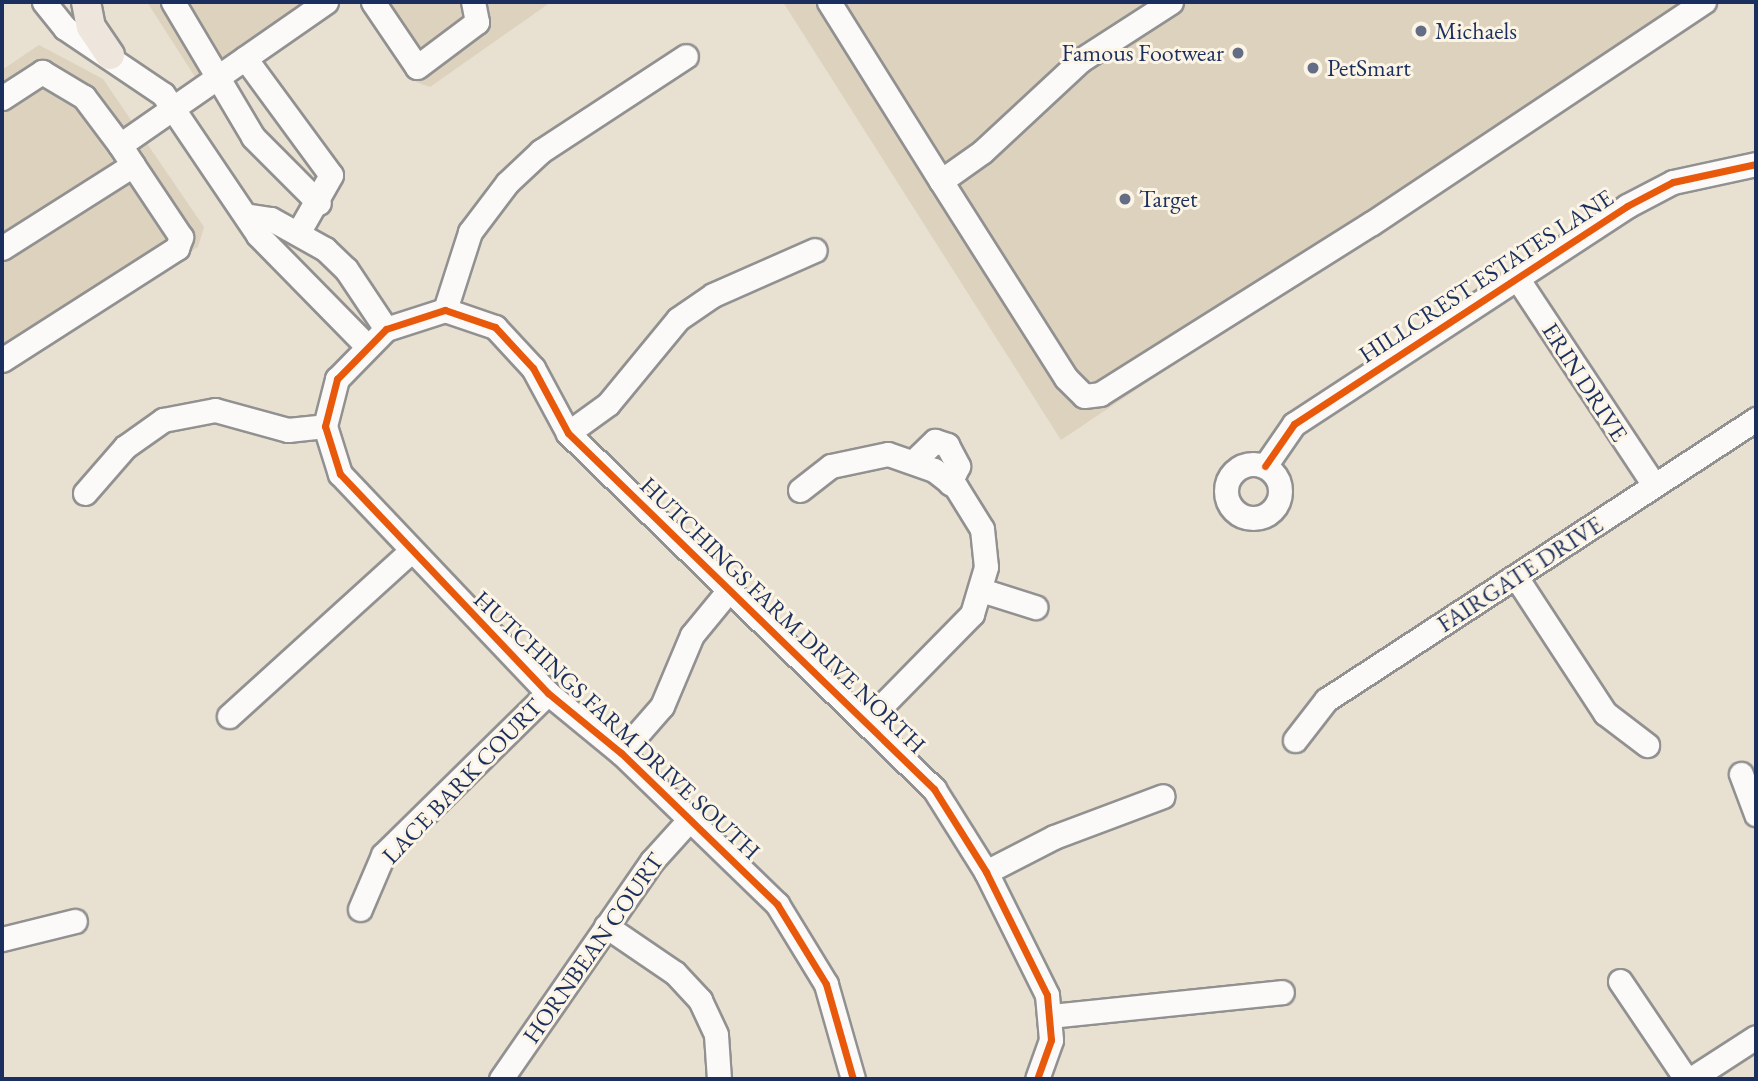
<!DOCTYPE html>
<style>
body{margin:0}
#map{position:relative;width:1758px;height:1081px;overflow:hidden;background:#e8e0d0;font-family:"EB Garamond",serif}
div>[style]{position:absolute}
.built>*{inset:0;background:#ddd2be}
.roads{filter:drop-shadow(2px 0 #929191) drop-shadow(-2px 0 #929191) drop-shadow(0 2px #929191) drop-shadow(0 -2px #929191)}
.minor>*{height:23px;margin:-11.5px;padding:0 11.5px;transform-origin:11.5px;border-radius:11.5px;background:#fcfaf8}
.minor>.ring{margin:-11.5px;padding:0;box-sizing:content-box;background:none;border:23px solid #fcfaf8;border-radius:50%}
.major>*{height:28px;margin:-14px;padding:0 14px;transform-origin:14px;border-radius:14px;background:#eee5dd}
.cycleway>*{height:7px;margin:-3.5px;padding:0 3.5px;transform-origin:3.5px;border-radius:3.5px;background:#e8590c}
.dots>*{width:19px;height:19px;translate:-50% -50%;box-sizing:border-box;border:4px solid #fcf5e5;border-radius:50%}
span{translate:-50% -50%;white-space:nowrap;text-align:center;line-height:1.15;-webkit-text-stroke:6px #fcf5e5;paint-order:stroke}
.poi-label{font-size:24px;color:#1b2f5e}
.left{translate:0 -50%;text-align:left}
.right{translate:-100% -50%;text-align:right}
.street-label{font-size:24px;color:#1b2f5e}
.frame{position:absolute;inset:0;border:4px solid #1b2f5e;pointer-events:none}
</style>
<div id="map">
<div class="built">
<i style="clip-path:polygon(147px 2px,338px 2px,206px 94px)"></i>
<i style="clip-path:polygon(364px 2px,551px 2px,430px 87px,416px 82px)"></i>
<i style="clip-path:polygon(783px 2px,1715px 2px,1061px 440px)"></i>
<i style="clip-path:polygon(39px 45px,103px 79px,204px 227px,198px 247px,2px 376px,2px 70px)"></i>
</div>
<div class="roads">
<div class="minor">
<i style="left:44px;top:2px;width:33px;rotate:51deg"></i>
<i style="left:65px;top:28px;width:118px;rotate:34deg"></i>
<i style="left:163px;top:94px;width:170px;rotate:56deg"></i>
<i style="left:258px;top:235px;width:154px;rotate:45.5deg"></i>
<i style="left:173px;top:2px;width:157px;rotate:59.3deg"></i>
<i style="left:253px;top:137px;width:93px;rotate:45deg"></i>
<i style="left:373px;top:2px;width:78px;rotate:55.9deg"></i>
<i style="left:417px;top:67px;width:75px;rotate:-36.9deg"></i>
<i style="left:477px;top:22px;width:20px;rotate:-101deg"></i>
<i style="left:829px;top:2px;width:211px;rotate:58deg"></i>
<i style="left:941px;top:181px;width:50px;rotate:-35.3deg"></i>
<i style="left:982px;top:152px;width:135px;rotate:-42.9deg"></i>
<i style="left:1081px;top:60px;width:107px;rotate:-32.8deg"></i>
<i style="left:245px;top:58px;width:145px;rotate:53.7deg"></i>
<i style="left:331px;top:175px;width:67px;rotate:119.6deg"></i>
<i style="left:2px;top:98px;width:48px;rotate:-33deg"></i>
<i style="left:42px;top:72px;width:49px;rotate:30.8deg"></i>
<i style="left:84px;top:97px;width:60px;rotate:53.1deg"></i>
<i style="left:941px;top:181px;width:233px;rotate:57.6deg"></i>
<i style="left:1066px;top:378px;width:25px;rotate:45deg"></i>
<i style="left:1084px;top:396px;width:16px;rotate:-7deg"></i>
<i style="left:1100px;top:394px;width:321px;rotate:-32.2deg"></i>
<i style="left:1372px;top:223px;width:399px;rotate:-33.7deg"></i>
<i style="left:251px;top:216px;width:20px;rotate:9deg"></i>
<i style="left:271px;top:219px;width:62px;rotate:29.1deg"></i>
<i style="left:325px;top:249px;width:29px;rotate:44deg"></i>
<i style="left:346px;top:269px;width:72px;rotate:56.3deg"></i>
<i style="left:2px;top:248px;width:155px;rotate:-32.4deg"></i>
<i style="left:133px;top:165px;width:24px;rotate:-123deg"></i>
<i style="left:120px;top:145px;width:251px;rotate:-34.8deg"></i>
<i style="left:1517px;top:278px;width:248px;rotate:56.5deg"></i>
<i style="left:445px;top:310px;width:82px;rotate:-72.2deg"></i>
<i style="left:470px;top:232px;width:61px;rotate:-52.9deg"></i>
<i style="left:507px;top:183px;width:47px;rotate:-43.3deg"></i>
<i style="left:541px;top:151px;width:173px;rotate:-33.2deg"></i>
<i style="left:2px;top:360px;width:208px;rotate:-32.6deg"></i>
<i style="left:177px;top:248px;width:12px;rotate:-70deg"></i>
<i style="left:181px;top:237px;width:87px;rotate:-123.7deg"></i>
<i style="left:568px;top:433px;width:49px;rotate:-35.9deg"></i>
<i style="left:608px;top:404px;width:110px;rotate:-50.5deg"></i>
<i style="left:678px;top:319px;width:42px;rotate:-34.4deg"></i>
<i style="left:713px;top:295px;width:111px;rotate:-23.8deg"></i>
<i style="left:914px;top:461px;width:29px;rotate:-44deg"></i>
<i style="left:935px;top:441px;width:13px;rotate:18deg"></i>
<i style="left:947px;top:445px;width:24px;rotate:62deg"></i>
<i style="left:958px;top:466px;width:19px;rotate:115deg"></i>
<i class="ring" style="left:1226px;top:464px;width:31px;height:31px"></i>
<i style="left:1265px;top:466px;width:51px;rotate:-55.4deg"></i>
<i style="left:1294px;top:424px;width:398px;rotate:-33.2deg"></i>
<i style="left:1627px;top:206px;width:52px;rotate:-27.6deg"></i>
<i style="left:1673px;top:182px;width:85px;rotate:-12.2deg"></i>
<i style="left:800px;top:490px;width:39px;rotate:-38deg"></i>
<i style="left:831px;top:466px;width:58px;rotate:-11.9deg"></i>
<i style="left:888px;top:454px;width:49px;rotate:19.2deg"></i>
<i style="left:934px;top:470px;width:28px;rotate:38deg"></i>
<i style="left:956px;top:487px;width:49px;rotate:58.2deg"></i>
<i style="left:982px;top:529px;width:38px;rotate:84deg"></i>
<i style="left:986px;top:567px;width:49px;rotate:106.6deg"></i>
<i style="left:972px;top:614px;width:151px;rotate:134.5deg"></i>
<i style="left:85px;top:493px;width:61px;rotate:-49deg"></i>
<i style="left:125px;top:447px;width:47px;rotate:-35.4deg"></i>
<i style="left:163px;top:420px;width:53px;rotate:-10.9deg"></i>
<i style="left:215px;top:410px;width:76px;rotate:15.3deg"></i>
<i style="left:288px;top:430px;width:37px;rotate:-6deg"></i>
<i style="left:1516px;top:577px;width:163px;rotate:56.8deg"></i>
<i style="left:1605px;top:713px;width:53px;rotate:37.3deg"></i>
<i style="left:981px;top:590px;width:57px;rotate:17.5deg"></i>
<i style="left:229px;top:716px;width:243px;rotate:-42.2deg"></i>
<i style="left:1295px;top:740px;width:51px;rotate:-52.2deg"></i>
<i style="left:1326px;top:700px;width:514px;rotate:-33.16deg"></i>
<i style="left:621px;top:753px;width:62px;rotate:-48.9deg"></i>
<i style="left:662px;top:706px;width:77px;rotate:-67.1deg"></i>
<i style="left:692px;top:635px;width:58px;rotate:-50.6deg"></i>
<i style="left:1741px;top:774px;width:43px;rotate:69.4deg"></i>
<i style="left:986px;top:872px;width:76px;rotate:-27.2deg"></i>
<i style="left:1054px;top:837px;width:116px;rotate:-20.6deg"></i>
<i style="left:360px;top:909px;width:59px;rotate:-66.9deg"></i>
<i style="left:383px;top:855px;width:231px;rotate:-44.5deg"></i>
<i style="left:606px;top:926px;width:83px;rotate:34.3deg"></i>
<i style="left:675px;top:973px;width:37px;rotate:47deg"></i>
<i style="left:700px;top:1000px;width:38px;rotate:65deg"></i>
<i style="left:716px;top:1035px;width:44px;rotate:86.1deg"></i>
<i style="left:2px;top:939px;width:75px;rotate:-13.9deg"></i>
<i style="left:1620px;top:981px;width:118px;rotate:56deg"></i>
<i style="left:1051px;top:1016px;width:232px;rotate:-5.9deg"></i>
<i style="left:501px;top:1079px;width:265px;rotate:-55.3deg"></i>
<i style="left:652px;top:861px;width:55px;rotate:-47.9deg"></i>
<i style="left:853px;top:1079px;width:99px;rotate:-105.9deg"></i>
<i style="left:826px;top:984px;width:94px;rotate:-121.5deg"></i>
<i style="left:777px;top:904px;width:217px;rotate:-135.9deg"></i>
<i style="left:621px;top:753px;width:94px;rotate:-140.6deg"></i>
<i style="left:548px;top:693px;width:302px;rotate:-133.5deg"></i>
<i style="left:340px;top:474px;width:50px;rotate:-107.4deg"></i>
<i style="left:325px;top:426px;width:49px;rotate:-75.7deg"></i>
<i style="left:337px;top:379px;width:70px;rotate:-45.6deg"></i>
<i style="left:386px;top:329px;width:62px;rotate:-17.9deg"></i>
<i style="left:445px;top:310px;width:53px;rotate:18.8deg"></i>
<i style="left:495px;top:327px;width:56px;rotate:47.2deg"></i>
<i style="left:533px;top:368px;width:74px;rotate:61.7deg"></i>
<i style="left:568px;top:433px;width:511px;rotate:44.21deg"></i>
<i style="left:934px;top:789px;width:98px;rotate:57.9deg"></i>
<i style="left:986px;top:872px;width:137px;rotate:63.6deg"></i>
<i style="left:1047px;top:995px;width:45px;rotate:84.9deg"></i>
<i style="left:1051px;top:1040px;width:41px;rotate:109.7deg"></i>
<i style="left:1691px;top:1079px;width:77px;rotate:-32.9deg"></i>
</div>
<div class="major">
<i style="left:86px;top:2px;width:25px;rotate:79deg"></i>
<i style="left:91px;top:27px;width:34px;rotate:56deg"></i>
</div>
</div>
<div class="cycleway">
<i style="left:1265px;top:466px;width:51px;rotate:-55.4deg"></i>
<i style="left:1294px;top:424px;width:398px;rotate:-33.2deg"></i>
<i style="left:1627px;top:206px;width:52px;rotate:-27.6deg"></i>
<i style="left:1673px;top:182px;width:85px;rotate:-12.2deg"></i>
<i style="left:853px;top:1079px;width:99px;rotate:-105.9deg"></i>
<i style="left:826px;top:984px;width:94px;rotate:-121.5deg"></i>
<i style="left:777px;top:904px;width:217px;rotate:-135.9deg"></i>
<i style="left:621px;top:753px;width:94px;rotate:-140.6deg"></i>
<i style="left:548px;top:693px;width:302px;rotate:-133.5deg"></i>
<i style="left:340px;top:474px;width:50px;rotate:-107.4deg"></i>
<i style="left:325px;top:426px;width:49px;rotate:-75.7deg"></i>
<i style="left:337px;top:379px;width:70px;rotate:-45.6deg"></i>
<i style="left:386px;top:329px;width:62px;rotate:-17.9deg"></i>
<i style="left:445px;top:310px;width:53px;rotate:18.8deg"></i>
<i style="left:495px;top:327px;width:56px;rotate:47.2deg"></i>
<i style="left:533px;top:368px;width:74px;rotate:61.7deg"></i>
<i style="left:568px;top:433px;width:511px;rotate:44.21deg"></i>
<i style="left:934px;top:789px;width:98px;rotate:57.9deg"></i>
<i style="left:986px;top:872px;width:137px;rotate:63.6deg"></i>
<i style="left:1047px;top:995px;width:45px;rotate:84.9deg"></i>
<i style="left:1051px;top:1040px;width:41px;rotate:109.7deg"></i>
</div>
<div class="dots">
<i style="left:1421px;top:31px;background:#636d86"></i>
<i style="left:1238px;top:53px;background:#636d86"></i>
<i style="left:1313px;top:68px;background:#636d86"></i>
<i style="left:1125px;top:199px;background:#636d86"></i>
</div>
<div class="poi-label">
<span class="left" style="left:1435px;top:31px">Michaels</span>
<span class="right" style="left:1224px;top:53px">Famous Footwear</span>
<span class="left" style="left:1327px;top:68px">PetSmart</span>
<span class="left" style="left:1139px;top:199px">Target</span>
</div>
<div class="street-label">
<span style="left:1486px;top:276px;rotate:-33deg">HILLCREST ESTATES LANE</span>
<span style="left:1585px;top:382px;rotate:57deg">ERIN DRIVE</span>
<span style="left:1520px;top:574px;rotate:-33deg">FAIRGATE DRIVE</span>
<span style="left:783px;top:615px;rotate:44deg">HUTCHINGS FARM DRIVE NORTH</span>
<span style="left:617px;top:725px;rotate:43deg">HUTCHINGS FARM DRIVE SOUTH</span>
<span style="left:462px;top:781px;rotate:-46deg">LACE BARK COURT</span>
<span style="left:593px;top:948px;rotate:-55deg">HORNBEAN COURT</span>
</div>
<div class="frame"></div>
</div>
